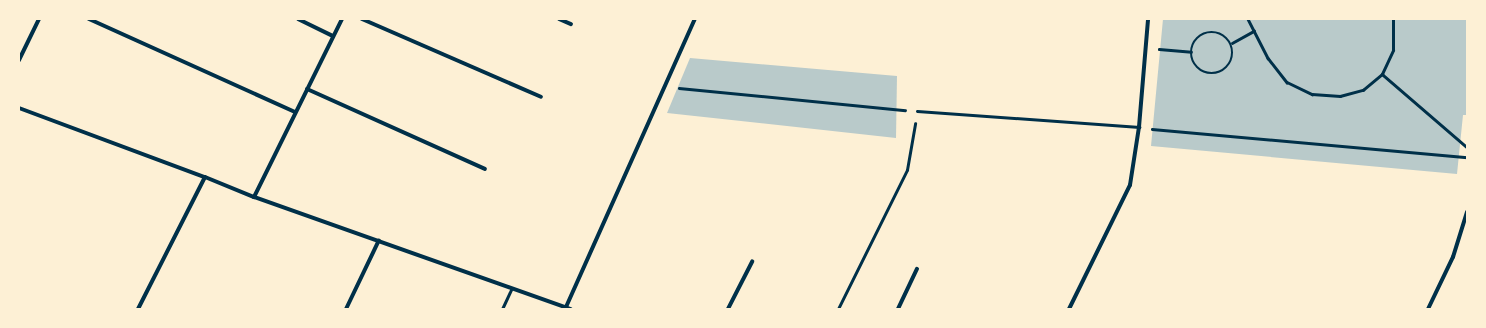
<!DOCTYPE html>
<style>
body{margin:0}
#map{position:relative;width:1486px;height:328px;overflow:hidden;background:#fdf0d5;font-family:"Asap Condensed",sans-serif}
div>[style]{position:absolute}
.green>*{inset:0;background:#b9caca}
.path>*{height:2.5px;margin:-1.25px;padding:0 1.25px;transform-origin:1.25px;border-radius:1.25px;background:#003049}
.path>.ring{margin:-1.25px;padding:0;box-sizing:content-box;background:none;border:2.5px solid #003049;border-radius:50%}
.service>*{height:3px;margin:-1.5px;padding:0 1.5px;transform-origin:1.5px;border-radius:1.5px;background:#003049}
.pedestrian>*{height:3.5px;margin:-1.75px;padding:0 1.75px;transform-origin:1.75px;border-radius:1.75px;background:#003049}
.minor>*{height:4px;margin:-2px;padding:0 2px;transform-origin:2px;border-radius:2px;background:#003049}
span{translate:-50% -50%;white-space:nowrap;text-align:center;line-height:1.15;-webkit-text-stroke:3px #fdf0d5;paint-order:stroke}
.frame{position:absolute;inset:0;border:20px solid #fdf0d5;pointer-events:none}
</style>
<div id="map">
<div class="green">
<i style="clip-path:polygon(1163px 19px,1467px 19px,1467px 115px,1463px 115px,1457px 174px,1151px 146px)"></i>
<i style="clip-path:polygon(690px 58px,897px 76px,896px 138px,667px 113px)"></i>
</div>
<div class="path">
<i style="left:1248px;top:19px;width:44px;rotate:62.9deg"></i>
<i style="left:1268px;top:58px;width:31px;rotate:52deg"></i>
<i style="left:1287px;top:82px;width:28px;rotate:26deg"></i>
<i style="left:1312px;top:94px;width:28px;rotate:4deg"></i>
<i style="left:1340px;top:96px;width:24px;rotate:-15deg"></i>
<i style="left:1363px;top:90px;width:25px;rotate:-40deg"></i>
<i style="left:1382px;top:74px;width:26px;rotate:-65deg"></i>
<i style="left:1393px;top:50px;width:31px;rotate:-90deg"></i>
<i class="ring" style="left:1191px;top:32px;width:39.5px;height:39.5px"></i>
<i style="left:1232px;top:43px;width:25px;rotate:-29deg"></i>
<i style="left:1159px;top:49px;width:32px;rotate:5deg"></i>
<i style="left:1382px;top:74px;width:112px;rotate:40.7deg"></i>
<i style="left:679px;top:88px;width:227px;rotate:5.6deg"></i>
<i style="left:1152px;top:129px;width:316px;rotate:5.1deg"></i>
<i style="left:838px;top:309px;width:155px;rotate:-63.6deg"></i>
<i style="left:907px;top:170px;width:47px;rotate:-80.1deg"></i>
</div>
<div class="service">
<i style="left:917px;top:111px;width:223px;rotate:4.1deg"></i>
<i style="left:502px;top:309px;width:23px;rotate:-65deg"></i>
</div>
<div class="pedestrian">
<i style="left:728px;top:309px;width:53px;rotate:-62.9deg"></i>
<i style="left:898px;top:309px;width:44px;rotate:-64.6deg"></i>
</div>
<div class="minor">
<i style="left:89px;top:19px;width:226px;rotate:24.3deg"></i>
<i style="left:298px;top:19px;width:39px;rotate:26deg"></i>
<i style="left:362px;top:19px;width:195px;rotate:23.5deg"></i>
<i style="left:559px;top:19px;width:13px;rotate:23deg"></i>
<i style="left:19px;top:60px;width:46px;rotate:-64deg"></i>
<i style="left:307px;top:89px;width:195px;rotate:24.2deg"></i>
<i style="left:19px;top:108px;width:198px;rotate:20.4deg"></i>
<i style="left:205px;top:177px;width:53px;rotate:22.2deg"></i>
<i style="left:254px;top:197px;width:336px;rotate:19.5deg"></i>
<i style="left:254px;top:197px;width:199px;rotate:-63.7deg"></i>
<i style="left:566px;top:307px;width:316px;rotate:-65.9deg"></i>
<i style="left:138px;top:309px;width:148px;rotate:-63.1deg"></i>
<i style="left:346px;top:309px;width:76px;rotate:-64.4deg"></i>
<i style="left:1069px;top:309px;width:138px;rotate:-63.8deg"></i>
<i style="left:1130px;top:185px;width:59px;rotate:-81.2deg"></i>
<i style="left:1139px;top:127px;width:108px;rotate:-85.2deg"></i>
<i style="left:1428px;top:309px;width:58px;rotate:-64.3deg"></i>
<i style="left:1453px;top:257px;width:47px;rotate:-72.7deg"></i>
</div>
<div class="frame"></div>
</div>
